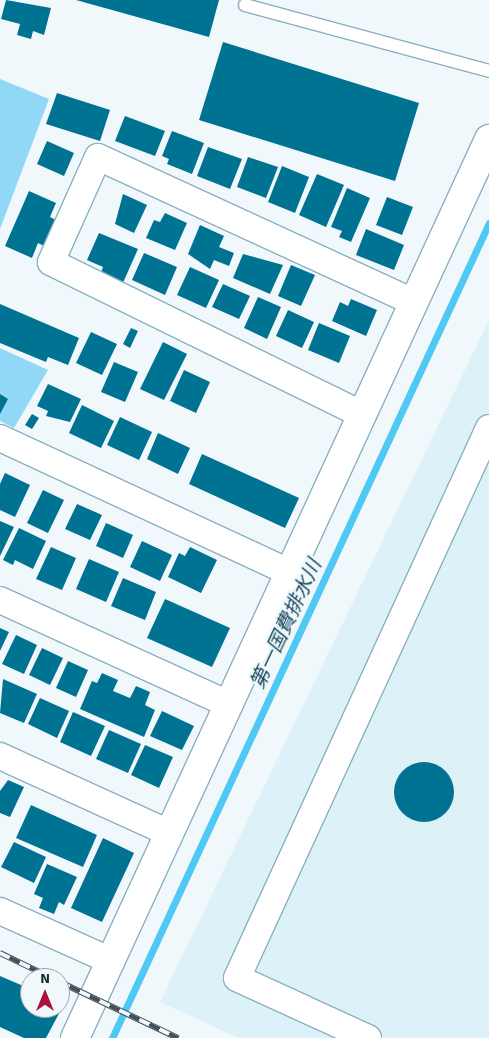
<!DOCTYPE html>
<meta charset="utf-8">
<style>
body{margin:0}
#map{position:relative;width:489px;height:1038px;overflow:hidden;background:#f0f8fc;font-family:Signika,"Noto Sans JP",sans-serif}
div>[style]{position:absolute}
.built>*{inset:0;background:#ddf1f9}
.green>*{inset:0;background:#90d8f6}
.stream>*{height:7px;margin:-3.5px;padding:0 3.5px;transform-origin:3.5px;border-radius:3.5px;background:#4fc8f4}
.building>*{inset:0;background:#007292}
.round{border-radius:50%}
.roads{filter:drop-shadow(1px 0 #8ab1c2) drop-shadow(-1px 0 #8ab1c2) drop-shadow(0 1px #8ab1c2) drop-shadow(0 -1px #8ab1c2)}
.service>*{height:12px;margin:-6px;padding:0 6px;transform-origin:6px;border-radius:6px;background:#fff}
.minor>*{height:26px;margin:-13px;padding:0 13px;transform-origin:13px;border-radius:13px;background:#fff}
.tertiary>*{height:28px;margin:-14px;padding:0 14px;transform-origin:14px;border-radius:14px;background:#fff}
.rail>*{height:5.5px;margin-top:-2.75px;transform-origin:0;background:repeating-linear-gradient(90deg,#f0f8fc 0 11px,#425157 0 22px);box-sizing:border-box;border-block:1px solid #425157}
span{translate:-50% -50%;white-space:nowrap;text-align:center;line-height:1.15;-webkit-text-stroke:5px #f0f8fc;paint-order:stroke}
.water-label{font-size:20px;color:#174a5c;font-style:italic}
.north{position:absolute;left:20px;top:968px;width:50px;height:50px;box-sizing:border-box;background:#f0f8fc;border:1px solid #9aa5aa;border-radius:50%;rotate:0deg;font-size:14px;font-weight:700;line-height:20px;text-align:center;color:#18282e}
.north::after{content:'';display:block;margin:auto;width:18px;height:22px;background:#ab1439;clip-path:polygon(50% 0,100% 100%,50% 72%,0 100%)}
</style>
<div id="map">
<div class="built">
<i style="clip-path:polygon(489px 320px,489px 1038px,239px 1038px,160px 1002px)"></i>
</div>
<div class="green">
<i style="clip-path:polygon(0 79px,49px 99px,0 229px)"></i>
<i style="clip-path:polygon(0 348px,48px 370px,14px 428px,0 421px)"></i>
</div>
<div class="stream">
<i style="left:112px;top:1038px;width:898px;rotate:-65.18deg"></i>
</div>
<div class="building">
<i style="clip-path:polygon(6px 0,51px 8px,44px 35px,33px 31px,31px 39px,17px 35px,20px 24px,1px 19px)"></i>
<i style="clip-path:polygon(76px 0,219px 0,209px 37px)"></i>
<i style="clip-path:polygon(223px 42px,419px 103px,395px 181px,199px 120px)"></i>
<i style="clip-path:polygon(57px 93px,110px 110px,100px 141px,46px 124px)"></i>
<i style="clip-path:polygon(125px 116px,165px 131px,155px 156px,115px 141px)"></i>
<i style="clip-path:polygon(172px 131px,204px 143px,192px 174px,167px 164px,169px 159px,162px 156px)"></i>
<i style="clip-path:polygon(47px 141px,74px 153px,64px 176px,37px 164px)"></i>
<i style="clip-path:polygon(208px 147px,242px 159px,230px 189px,197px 176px)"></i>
<i style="clip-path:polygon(248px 157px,278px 167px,266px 198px,237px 187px)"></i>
<i style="clip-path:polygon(282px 166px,309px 177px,295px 213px,268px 202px)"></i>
<i style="clip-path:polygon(317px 174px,344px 185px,326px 227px,299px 215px)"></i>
<i style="clip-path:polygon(347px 188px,370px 198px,351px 242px,339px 237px,342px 231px,331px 227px)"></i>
<i style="clip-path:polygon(29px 191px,56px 203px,50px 217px,56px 220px,44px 246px,38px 243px,32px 258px,5px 246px)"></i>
<i style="clip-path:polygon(123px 194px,147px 205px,134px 233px,115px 224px)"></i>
<i style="clip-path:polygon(387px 197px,413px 207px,402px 235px,376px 225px)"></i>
<i style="clip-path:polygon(165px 213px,187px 223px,175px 250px,146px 238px,154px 220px,160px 222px)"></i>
<i style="clip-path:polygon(200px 225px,224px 236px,219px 247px,234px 253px,229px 266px,214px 260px,210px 269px,188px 254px)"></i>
<i style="clip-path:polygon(366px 229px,404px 245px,394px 270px,356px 255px)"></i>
<i style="clip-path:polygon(99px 233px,138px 249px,122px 285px,100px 275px,103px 267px,87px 260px)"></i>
<i style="clip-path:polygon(144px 253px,177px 267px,165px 295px,132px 280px)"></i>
<i style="clip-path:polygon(243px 254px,283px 265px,270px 294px,233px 278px)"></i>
<i style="clip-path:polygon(291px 265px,315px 275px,301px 306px,278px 296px)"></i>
<i style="clip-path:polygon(190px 267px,219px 280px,206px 308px,177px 295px)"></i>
<i style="clip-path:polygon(223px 284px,250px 296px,239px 319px,212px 307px)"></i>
<i style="clip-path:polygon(258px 297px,281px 307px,267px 339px,244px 328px)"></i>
<i style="clip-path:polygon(351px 299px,377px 310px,366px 336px,332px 321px,340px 302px,348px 306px)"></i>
<i style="clip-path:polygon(0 304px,79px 338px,68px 365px,48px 357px,46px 362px,0 343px)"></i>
<i style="clip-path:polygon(288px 310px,314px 322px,302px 348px,276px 336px)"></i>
<i style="clip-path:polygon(319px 323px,350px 336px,339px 363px,308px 350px)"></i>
<i style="clip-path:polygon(131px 328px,138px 331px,130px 348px,123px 344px)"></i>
<i style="clip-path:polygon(91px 332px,117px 344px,102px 375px,76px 363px)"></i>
<i style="clip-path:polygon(163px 342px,187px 354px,164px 400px,140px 389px)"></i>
<i style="clip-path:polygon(114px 362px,138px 372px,125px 402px,101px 392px)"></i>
<i style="clip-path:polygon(184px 370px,210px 382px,196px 413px,170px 401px)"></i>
<i style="clip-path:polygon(48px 384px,81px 399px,70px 422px,46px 416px,48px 411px,37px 406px)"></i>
<i style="clip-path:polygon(0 394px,8px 399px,0 414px)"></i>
<i style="clip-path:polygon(82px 405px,114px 421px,101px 448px,69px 433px)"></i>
<i style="clip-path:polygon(32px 414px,39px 418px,32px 429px,25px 425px)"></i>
<i style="clip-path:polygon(120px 417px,152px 432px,139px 460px,107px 445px)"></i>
<i style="clip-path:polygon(158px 433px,190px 448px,178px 474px,147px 459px)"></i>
<i style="clip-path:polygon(202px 454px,299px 498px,285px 528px,189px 484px)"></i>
<i style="clip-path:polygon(5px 473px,30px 485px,15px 517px,0 510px,0 484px)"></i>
<i style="clip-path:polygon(43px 490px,64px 500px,48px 533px,27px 523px)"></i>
<i style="clip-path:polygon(77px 504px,102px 515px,90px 540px,65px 529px)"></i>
<i style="clip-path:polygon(0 521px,14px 527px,0 556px)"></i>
<i style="clip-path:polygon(106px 523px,133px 535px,123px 558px,96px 546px)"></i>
<i style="clip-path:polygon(19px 528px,46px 541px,33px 569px,15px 560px,13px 565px,3px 560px)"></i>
<i style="clip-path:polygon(142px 541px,172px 555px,160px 581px,130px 567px)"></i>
<i style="clip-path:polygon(51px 547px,76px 558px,62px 590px,36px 579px)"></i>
<i style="clip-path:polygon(190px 547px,217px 560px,201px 593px,168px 577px,179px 553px,185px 556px)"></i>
<i style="clip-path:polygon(89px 559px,119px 572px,106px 602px,76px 589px)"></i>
<i style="clip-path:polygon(123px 578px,156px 592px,145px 620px,111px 606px)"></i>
<i style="clip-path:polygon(165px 599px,230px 628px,212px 667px,147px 638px)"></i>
<i style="clip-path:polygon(0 628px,9px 632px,0 651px)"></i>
<i style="clip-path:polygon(16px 635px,37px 645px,24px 674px,2px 664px)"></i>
<i style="clip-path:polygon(42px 648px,63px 658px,50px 685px,29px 675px)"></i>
<i style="clip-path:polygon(68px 661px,88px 670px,76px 697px,56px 688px)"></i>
<i style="clip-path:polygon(102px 673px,118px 680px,113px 691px,130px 698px,136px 686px,150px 692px,145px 705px,155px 710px,144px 737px,80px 709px,92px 681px,97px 683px)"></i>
<i style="clip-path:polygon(3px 679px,37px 694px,24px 723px,0 713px)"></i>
<i style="clip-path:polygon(40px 698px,69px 711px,57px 738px,28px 724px)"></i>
<i style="clip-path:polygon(162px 711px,194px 726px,182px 750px,150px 736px)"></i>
<i style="clip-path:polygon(73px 712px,105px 726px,91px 756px,60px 742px)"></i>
<i style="clip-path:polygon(109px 730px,141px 744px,128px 773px,96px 759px)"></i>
<i style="clip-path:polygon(145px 745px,173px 757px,159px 788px,131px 775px)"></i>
<i class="round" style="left:394px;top:762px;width:60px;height:60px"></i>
<i style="clip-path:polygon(8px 780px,24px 787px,10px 817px,0 813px,0 791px)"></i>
<i style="clip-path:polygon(31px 805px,97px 835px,83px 867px,16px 838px)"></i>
<i style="clip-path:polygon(103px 838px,134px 853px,102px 922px,71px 908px)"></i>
<i style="clip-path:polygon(14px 842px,46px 857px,34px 883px,1px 867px)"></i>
<i style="clip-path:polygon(47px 864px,77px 877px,64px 905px,59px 902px,54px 914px,39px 908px,43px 898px,34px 894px)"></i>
<i style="clip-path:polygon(0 976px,28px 988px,30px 984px,30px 1008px,63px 1006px,46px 1038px,24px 1038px,0 1027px)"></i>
</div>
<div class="roads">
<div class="service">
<i style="left:245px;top:5px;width:253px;rotate:15.1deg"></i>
</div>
<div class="minor">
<i style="left:361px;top:414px;width:345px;rotate:-153.9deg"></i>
<i style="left:51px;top:262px;width:115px;rotate:-65.9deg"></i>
<i style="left:98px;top:157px;width:347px;rotate:24.7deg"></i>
<i style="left:0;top:438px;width:316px;rotate:24.9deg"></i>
<i style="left:0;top:600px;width:248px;rotate:24.5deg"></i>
<i style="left:0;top:756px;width:183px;rotate:24.5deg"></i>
<i style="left:0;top:911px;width:122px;rotate:24.2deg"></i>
<i style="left:368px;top:1038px;width:144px;rotate:-155.4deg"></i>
<i style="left:237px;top:978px;width:605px;rotate:-65.38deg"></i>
</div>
<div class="tertiary">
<i style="left:75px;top:1038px;width:990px;rotate:-65.27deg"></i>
</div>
</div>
<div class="rail">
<i style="left:0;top:953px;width:58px;rotate:25.7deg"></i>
<i style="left:60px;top:982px;width:131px;rotate:25.4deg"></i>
</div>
<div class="water-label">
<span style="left:286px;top:624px;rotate:-65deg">第一国費排水川</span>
</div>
<div class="north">N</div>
</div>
